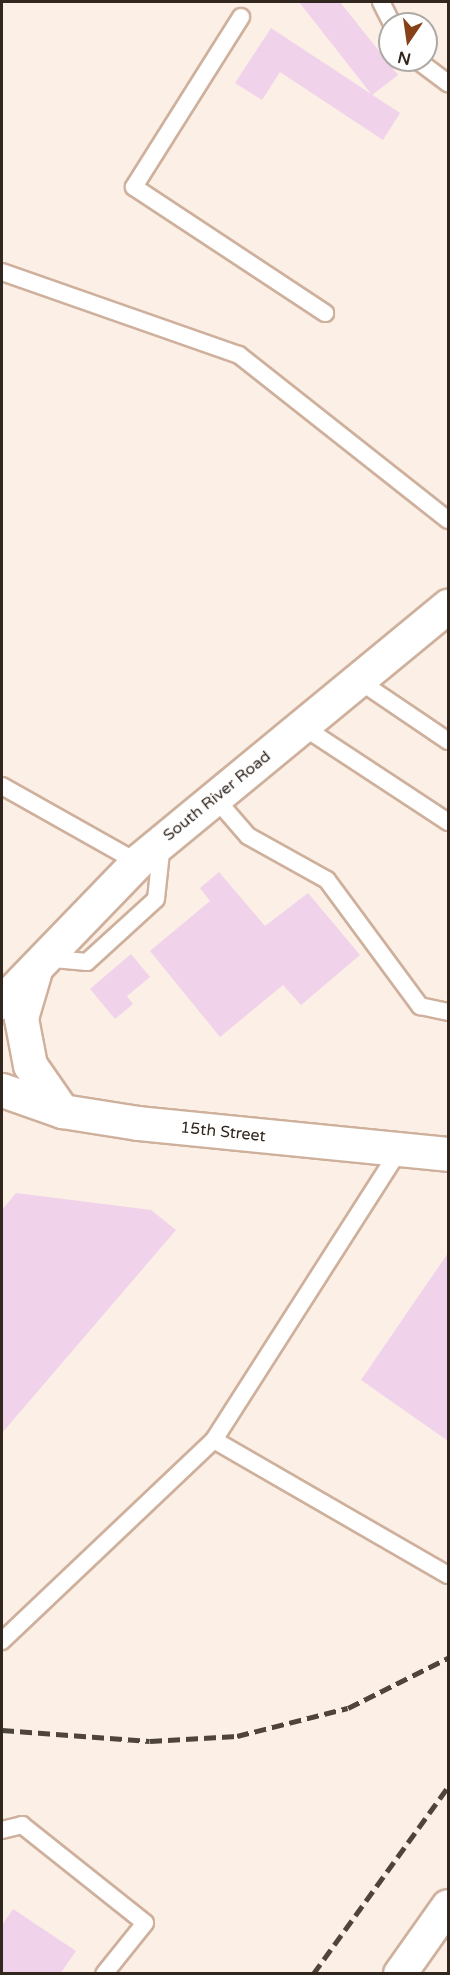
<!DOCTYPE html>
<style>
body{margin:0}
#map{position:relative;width:450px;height:1975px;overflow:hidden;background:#fbefe6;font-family:"Varela Round",sans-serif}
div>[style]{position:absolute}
.building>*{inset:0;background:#f0d2eb}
.roads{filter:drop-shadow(2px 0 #ceb09c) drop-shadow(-2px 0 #ceb09c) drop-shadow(0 2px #ceb09c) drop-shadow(0 -2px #ceb09c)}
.lane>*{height:16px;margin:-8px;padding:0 8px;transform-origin:8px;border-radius:8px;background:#fff}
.street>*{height:32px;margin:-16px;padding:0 16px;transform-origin:16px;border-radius:16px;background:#fff}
.secondary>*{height:33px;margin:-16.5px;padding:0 16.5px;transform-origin:16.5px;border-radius:16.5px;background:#fff}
.rail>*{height:4.5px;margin-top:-2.25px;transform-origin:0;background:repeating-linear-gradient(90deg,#4f443c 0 12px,transparent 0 18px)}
span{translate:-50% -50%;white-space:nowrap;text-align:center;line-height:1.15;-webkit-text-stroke:4.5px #fff;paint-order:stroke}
.street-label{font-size:16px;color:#32271f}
.frame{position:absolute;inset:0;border:3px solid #32271f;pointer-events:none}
.north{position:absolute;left:378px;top:12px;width:60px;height:60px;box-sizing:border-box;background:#fff;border:2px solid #ada9a5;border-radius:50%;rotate:193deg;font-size:16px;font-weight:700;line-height:24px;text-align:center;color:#32271f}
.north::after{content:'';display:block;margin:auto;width:21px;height:27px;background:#864119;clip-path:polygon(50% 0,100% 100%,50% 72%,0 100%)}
</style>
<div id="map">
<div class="building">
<i style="clip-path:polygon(299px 2px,340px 2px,398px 75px,372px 95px)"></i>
<i style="clip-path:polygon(271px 28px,400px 113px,383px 140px,280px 72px,262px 100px,235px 83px)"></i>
<i style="clip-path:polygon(219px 872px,265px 926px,308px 893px,360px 955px,301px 1005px,283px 985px,220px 1037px,150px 951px,210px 901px,200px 888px)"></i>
<i style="clip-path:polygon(131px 954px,150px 977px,127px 996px,133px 1004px,115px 1019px,90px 989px)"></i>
<i style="clip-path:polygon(16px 1193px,151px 1210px,176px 1230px,2px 1433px,2px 1210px)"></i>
<i style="clip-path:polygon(448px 1253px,448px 1441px,361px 1380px)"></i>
<i style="clip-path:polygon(13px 1909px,76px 1951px,60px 1974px,2px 1974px,2px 1925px)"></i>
</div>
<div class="roads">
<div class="lane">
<i style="left:381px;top:2px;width:25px;rotate:63deg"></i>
<i style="left:241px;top:17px;width:201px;rotate:122.2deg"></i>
<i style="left:134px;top:187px;width:229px;rotate:33.4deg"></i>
<i style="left:417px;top:60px;width:39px;rotate:37deg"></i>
<i style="left:2px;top:272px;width:251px;rotate:19.3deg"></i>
<i style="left:239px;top:355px;width:266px;rotate:38.3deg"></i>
<i style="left:358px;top:680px;width:109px;rotate:34.1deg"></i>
<i style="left:302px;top:726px;width:175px;rotate:33.3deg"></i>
<i style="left:2px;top:786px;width:155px;rotate:29.4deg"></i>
<i style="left:215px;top:798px;width:50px;rotate:49deg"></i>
<i style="left:248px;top:836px;width:90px;rotate:29.1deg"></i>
<i style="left:327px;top:880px;width:157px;rotate:53.6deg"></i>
<i style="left:420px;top:1006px;width:29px;rotate:12deg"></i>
<i style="left:43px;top:958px;width:44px;rotate:5.2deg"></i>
<i style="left:87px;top:962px;width:93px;rotate:-42.4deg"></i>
<i style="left:156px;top:899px;width:56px;rotate:-83.9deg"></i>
<i style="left:400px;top:1149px;width:345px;rotate:122.6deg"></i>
<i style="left:214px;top:1440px;width:270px;rotate:30deg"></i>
<i style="left:2px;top:1641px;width:292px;rotate:-43.5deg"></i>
<i style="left:2px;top:1830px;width:21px;rotate:-14deg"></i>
<i style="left:22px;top:1825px;width:157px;rotate:38.5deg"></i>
<i style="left:145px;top:1923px;width:65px;rotate:128.8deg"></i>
</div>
<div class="street">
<i style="left:400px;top:1974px;width:83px;rotate:-54.8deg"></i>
</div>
<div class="secondary">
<i style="left:35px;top:970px;width:50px;rotate:106.3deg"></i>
<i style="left:21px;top:1018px;width:48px;rotate:79.2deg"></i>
<i style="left:30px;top:1065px;width:56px;rotate:55.2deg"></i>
<i style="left:2px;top:1002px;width:194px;rotate:-46deg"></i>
<i style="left:137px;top:862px;width:403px;rotate:-39.5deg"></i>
<i style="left:2px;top:1090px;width:64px;rotate:19.3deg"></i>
<i style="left:62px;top:1111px;width:77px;rotate:9deg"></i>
<i style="left:138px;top:1123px;width:312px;rotate:5.7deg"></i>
</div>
</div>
<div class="rail">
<i style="left:2px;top:1730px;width:148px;rotate:4.3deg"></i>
<i style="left:150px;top:1741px;width:87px;rotate:-3.3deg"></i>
<i style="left:237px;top:1736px;width:114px;rotate:-14.2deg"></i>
<i style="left:348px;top:1708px;width:112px;rotate:-26.6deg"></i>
<i style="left:313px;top:1974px;width:231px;rotate:-54.2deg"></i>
</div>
<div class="street-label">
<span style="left:217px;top:796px;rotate:-39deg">South River Road</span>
<span style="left:223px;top:1132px;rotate:6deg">15th Street</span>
</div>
<div class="frame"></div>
<div class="north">N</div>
</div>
